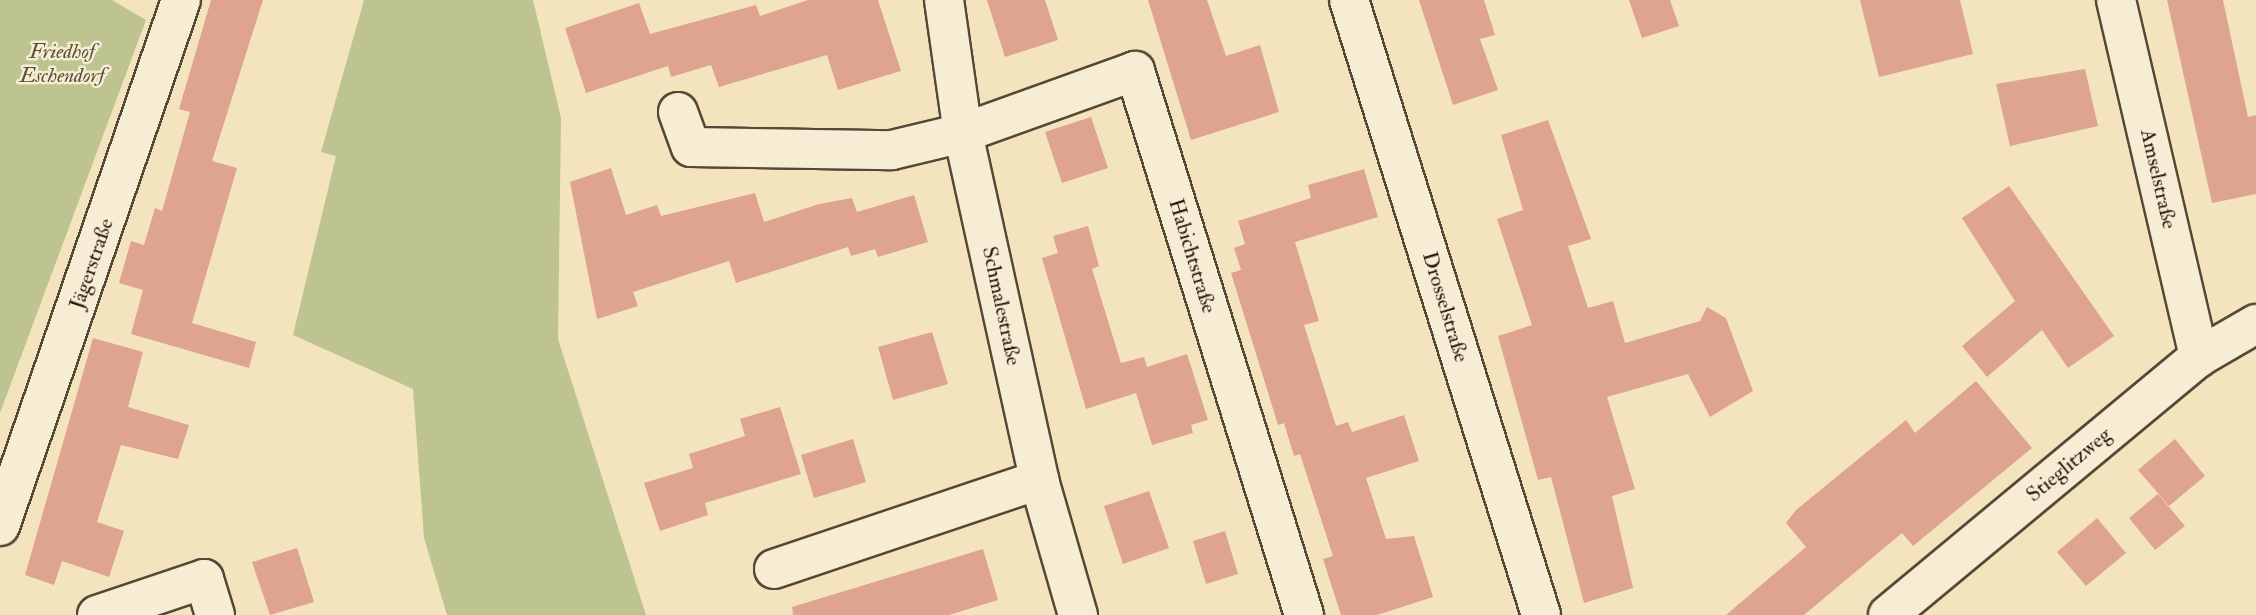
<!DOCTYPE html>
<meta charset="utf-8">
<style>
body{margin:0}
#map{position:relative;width:2256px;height:615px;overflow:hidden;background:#f3e4bd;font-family:"IM FELL Double Pica",serif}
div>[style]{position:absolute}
.green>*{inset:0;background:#bdc490}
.building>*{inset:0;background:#dea48f}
.roads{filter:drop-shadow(2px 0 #564836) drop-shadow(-2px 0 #564836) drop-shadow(0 2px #564836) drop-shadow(0 -2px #564836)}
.minor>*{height:38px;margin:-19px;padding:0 19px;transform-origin:19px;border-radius:19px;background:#f7edd4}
span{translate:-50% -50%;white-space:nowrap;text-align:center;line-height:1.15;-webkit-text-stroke:5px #f7edd4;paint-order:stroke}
.park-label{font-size:21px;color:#585238;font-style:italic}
.street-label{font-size:21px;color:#221409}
</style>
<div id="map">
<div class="green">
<i style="clip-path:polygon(0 0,112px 0,146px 20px,0 413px)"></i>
<i style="clip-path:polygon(364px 0,533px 0,561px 118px,558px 339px,646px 615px,447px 615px,424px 538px,413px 389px,293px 335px,336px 156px,321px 152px)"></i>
</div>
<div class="building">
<i style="clip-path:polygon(211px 0,263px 0,212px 161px,237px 168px,192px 323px,256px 342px,249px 368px,131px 334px,143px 290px,119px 283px,131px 241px,144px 245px,155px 208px,162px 211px,190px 112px,179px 109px)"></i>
<i style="clip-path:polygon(808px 0,878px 0,901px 71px,838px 90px,827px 55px,719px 87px,711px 65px,671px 77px,668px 66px,586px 93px,565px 28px,639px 3px,650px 34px,756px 5px,760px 16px)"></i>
<i style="clip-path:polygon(987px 0,1045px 0,1058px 40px,1005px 57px)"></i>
<i style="clip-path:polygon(1148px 0,1207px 0,1226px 56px,1260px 45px,1279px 112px,1191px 140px)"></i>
<i style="clip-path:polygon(1419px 0,1484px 0,1495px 35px,1480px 39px,1498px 90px,1453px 105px)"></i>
<i style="clip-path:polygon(1629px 0,1670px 0,1679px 26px,1642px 38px)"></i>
<i style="clip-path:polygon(1860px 0,1960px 0,1973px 54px,1879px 77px)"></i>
<i style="clip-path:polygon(2167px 0,2223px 0,2248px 117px,2256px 115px,2256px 194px,2212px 203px)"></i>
<i style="clip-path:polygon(2085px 69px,2098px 126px,2010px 146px,1996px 84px)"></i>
<i style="clip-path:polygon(1091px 117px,1108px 168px,1062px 183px,1045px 132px)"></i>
<i style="clip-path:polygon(1548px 120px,1591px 239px,1568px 246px,1588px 308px,1613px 301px,1625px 343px,1700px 321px,1707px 307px,1726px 318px,1753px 391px,1710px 417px,1688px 374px,1607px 397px,1635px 489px,1612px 496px,1633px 588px,1584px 603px,1551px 477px,1538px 480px,1498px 336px,1532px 325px,1497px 219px,1523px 210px,1501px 135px)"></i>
<i style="clip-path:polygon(611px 168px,626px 215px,657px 205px,661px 216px,755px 193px,764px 222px,819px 204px,852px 198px,857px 212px,914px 195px,928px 242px,878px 257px,875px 249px,851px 256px,848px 247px,736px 283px,729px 261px,633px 292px,638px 306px,597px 319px,570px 182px)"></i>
<i style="clip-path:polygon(1364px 169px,1378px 217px,1295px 242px,1319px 321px,1304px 325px,1336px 426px,1348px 422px,1352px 432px,1404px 415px,1419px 461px,1366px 478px,1386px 539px,1414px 536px,1433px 597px,1377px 615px,1341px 615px,1323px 559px,1333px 556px,1300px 454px,1294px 456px,1284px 423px,1278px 425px,1231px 273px,1241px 270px,1234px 248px,1245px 244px,1238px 221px,1311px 198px,1308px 185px)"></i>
<i style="clip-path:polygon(2009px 186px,2114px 336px,2068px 368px,2042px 330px,1987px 377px,1962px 346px,2015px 301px,1962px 218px)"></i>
<i style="clip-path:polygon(1088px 226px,1099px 266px,1092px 269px,1121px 363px,1144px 357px,1147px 367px,1187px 354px,1208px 420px,1191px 425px,1193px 433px,1152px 445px,1136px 393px,1086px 409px,1042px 258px,1058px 253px,1053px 236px)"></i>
<i style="clip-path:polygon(932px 332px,948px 384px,893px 400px,878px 347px)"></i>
<i style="clip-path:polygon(93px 338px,143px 352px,128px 407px,189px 425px,178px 459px,121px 445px,97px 522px,124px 531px,109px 577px,62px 561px,54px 585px,25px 575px)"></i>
<i style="clip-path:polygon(1976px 381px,2032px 448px,1913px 546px,1902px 533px,1804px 615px,1726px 615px,1806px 547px,1786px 523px,1796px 510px,1906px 420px,1915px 433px)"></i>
<i style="clip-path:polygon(780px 407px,801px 474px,705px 503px,708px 515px,660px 531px,644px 483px,693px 468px,689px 454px,745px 436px,740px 419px)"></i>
<i style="clip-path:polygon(853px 439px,866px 482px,814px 498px,801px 455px)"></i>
<i style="clip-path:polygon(2175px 439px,2205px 476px,2169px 506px,2138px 470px)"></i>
<i style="clip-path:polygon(1149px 491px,1169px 548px,1123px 564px,1104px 506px)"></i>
<i style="clip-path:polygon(2158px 494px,2185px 526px,2155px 550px,2129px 518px)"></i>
<i style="clip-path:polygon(2097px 518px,2126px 553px,2086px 586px,2057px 552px)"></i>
<i style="clip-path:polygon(1225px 531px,1238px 574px,1206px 584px,1193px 541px)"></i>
<i style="clip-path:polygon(297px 548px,314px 602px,270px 615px,252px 562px)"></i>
<i style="clip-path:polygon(983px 549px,998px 600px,949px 615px,793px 615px,792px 607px)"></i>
</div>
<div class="roads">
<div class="minor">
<i style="left:944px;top:0;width:134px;rotate:81.9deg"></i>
<i style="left:963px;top:133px;width:355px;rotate:77.6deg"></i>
<i style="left:1039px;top:480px;width:141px;rotate:73.9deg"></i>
<i style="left:1349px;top:0;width:644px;rotate:72.66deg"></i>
<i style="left:2116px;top:0;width:367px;rotate:76.9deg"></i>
<i style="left:678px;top:112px;width:37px;rotate:70deg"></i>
<i style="left:691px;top:147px;width:201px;rotate:0.9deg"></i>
<i style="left:892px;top:150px;width:73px;rotate:-13.5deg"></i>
<i style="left:963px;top:133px;width:183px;rotate:-19.8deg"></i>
<i style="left:1135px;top:71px;width:570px;rotate:72.74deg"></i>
<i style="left:0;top:526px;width:556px;rotate:-71.01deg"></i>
<i style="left:774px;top:569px;width:280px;rotate:-18.6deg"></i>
<i style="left:97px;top:615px;width:113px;rotate:-18.6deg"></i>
<i style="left:204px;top:579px;width:38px;rotate:73deg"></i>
<i style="left:1888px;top:615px;width:404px;rotate:-39.7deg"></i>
<i style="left:2199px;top:357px;width:66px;rotate:-30.1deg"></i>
</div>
</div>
<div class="park-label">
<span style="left:62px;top:64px">Friedhof<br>Eschendorf</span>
</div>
<div class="street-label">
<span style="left:2158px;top:179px;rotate:77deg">Amselstraße</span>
<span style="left:1192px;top:256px;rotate:73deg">Habichtstraße</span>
<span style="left:92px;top:264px;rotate:-71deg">Jägerstraße</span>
<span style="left:1001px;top:306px;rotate:78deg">Schmalestraße</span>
<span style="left:1445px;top:307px;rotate:73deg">Drosselstraße</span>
<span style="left:2069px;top:465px;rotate:-40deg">Stieglitzweg</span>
</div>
</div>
